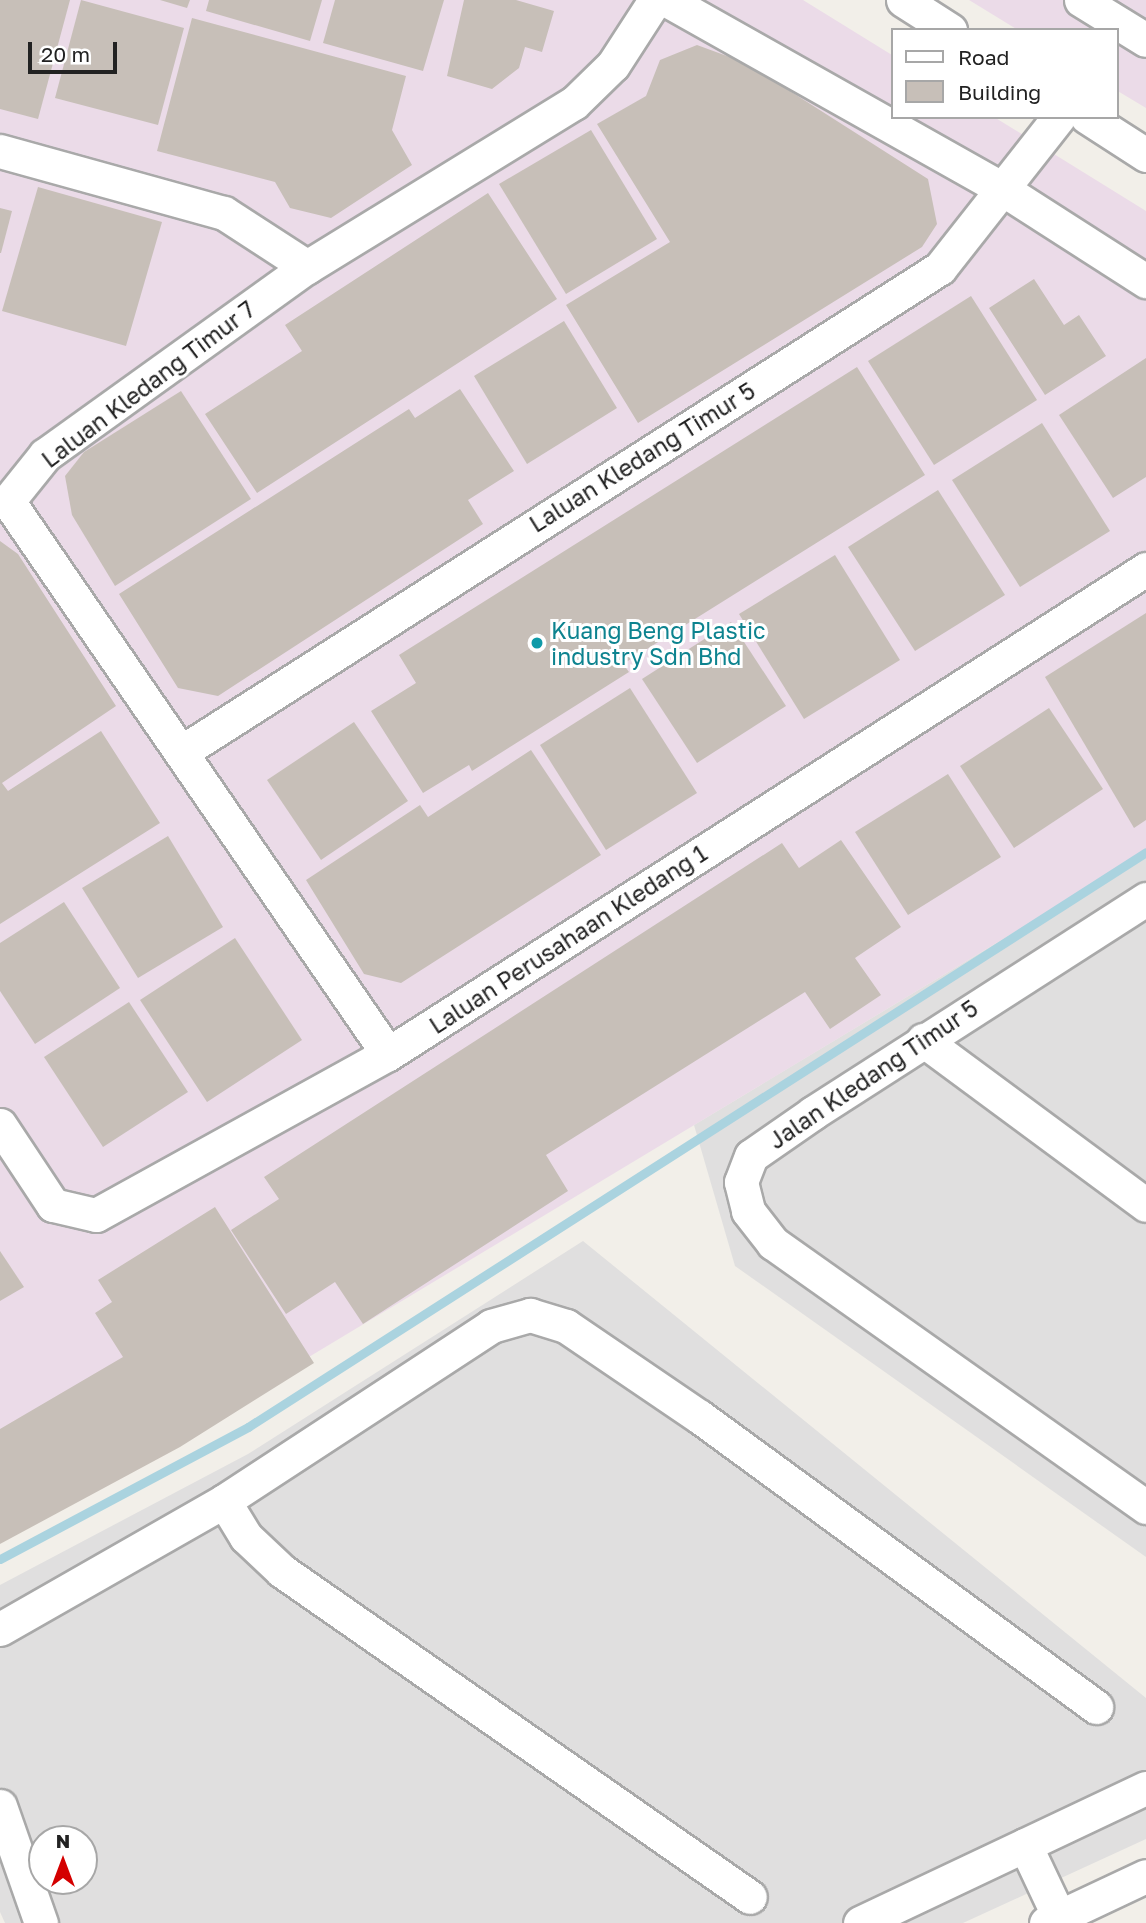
<!DOCTYPE html>
<style>
body{margin:0}
#map{position:relative;width:1146px;height:1923px;overflow:hidden;background:#f2efe9;font-family:"Golos Text",sans-serif}
div>[style]{position:absolute}
.residential>*{inset:0;background:#e0dfdf}
.industrial>*{inset:0;background:#ebdbe8}
.stream>*{height:9px;margin:-4.5px;padding:0 4.5px;transform-origin:4.5px;border-radius:4.5px;background:#aad3df}
.building>*{inset:0;background:#c7bfb8}
.roads{filter:drop-shadow(2px 0 #a9a9a9) drop-shadow(-2px 0 #a9a9a9) drop-shadow(0 2px #a9a9a9) drop-shadow(0 -2px #a9a9a9)}
.minor>*{height:33px;margin:-16.5px;padding:0 16.5px;transform-origin:16.5px;border-radius:16.5px;background:#fff}
.dots>*{width:19px;height:19px;translate:-50% -50%;box-sizing:border-box;border:4px solid #fff;border-radius:50%}
span{translate:-50% -50%;white-space:nowrap;text-align:center;line-height:1.15;-webkit-text-stroke:6px #fff;paint-order:stroke}
.street-label{font-size:23px;color:#222}
.culture-label{font-size:23px;color:#0d838f}
.left{translate:0 -50%;text-align:left}
.legend{position:absolute;left:891px;top:28px;width:228px;height:91px;box-sizing:border-box;background:#fff;border:2px solid #a7a7a7;margin:0;padding:9px 12px;list-style:none;font-size:21px;color:#222}
.legend li{display:flex;align-items:center;gap:14px;height:35px}
.legend b{width:35px;border:2px solid #a7a7a7}
.north{position:absolute;left:28px;top:1825px;width:70px;height:70px;box-sizing:border-box;background:#fff;border:2px solid #a7a7a7;border-radius:50%;rotate:0deg;font-size:19px;font-weight:700;line-height:28px;text-align:center;color:#222}
.north::after{content:'';display:block;margin:auto;width:24px;height:32px;background:#d40000;clip-path:polygon(50% 0,100% 100%,50% 72%,0 100%)}
.scale{position:absolute;left:28px;top:42px;width:89px;height:32px;box-sizing:border-box;border:4px solid #222;border-top:0;padding-left:9px;font-size:21px;line-height:24px;white-space:nowrap;color:#222;-webkit-text-stroke:5px #fff;paint-order:stroke}
</style>
<div id="map">
<div class="residential">
<i style="clip-path:polygon(1146px 853px,1146px 1557px,735px 1266px,694px 1125px)"></i>
<i style="clip-path:polygon(evenodd,583px 1241px,1146px 1698px,1146px 1839px,963px 1923px,5px 1923px,0 1912px,0 1585px,248px 1454px,583px 1241px,42px 1839px,84px 1839px,84px 1881px,42px 1881px,42px 1839px)"></i>
</div>
<div class="industrial">
<i style="clip-path:polygon(0 0,803px 0,892px 55px,892px 117px,994px 117px,1146px 211px,1146px 853px,0 1543px)"></i>
<i style="clip-path:polygon(969px 0,1146px 0,1146px 108px,1116px 90px,1116px 30px,1018px 30px)"></i>
</div>
<div class="stream">
<i style="left:0;top:1559px;width:281px;rotate:-28deg"></i>
<i style="left:248px;top:1427px;width:1066px;rotate:-32.63deg"></i>
</div>
<div class="building">
<i style="clip-path:polygon(0 0,70px 0,38px 119px,0 109px)"></i>
<i style="clip-path:polygon(81px 0,184px 28px,158px 125px,55px 98px)"></i>
<i style="clip-path:polygon(160px 0,190px 0,187px 8px)"></i>
<i style="clip-path:polygon(209px 0,322px 0,310px 41px,206px 11px)"></i>
<i style="clip-path:polygon(335px 0,444px 0,423px 71px,323px 43px)"></i>
<i style="clip-path:polygon(464px 0,516px 0,554px 11px,542px 52px,525px 47px,519px 68px,492px 89px,447px 76px)"></i>
<i style="clip-path:polygon(192px 18px,406px 76px,392px 130px,412px 165px,331px 218px,290px 208px,275px 182px,157px 151px)"></i>
<i style="clip-path:polygon(697px 45px,746px 63px,928px 179px,937px 224px,922px 247px,638px 423px,566px 305px,670px 242px,597px 124px,646px 96px,660px 60px)"></i>
<i style="clip-path:polygon(591px 130px,657px 239px,566px 294px,499px 184px)"></i>
<i style="clip-path:polygon(38px 187px,162px 222px,126px 346px,2px 311px)"></i>
<i style="clip-path:polygon(488px 193px,557px 299px,257px 493px,205px 414px,302px 351px,285px 325px)"></i>
<i style="clip-path:polygon(0 208px,12px 211px,1px 253px,0 253px)"></i>
<i style="clip-path:polygon(1034px 279px,1064px 325px,1079px 315px,1106px 356px,1045px 395px,989px 308px)"></i>
<i style="clip-path:polygon(971px 296px,1037px 400px,934px 465px,868px 361px)"></i>
<i style="clip-path:polygon(564px 321px,617px 408px,527px 464px,474px 376px)"></i>
<i style="clip-path:polygon(1146px 358px,1146px 477px,1113px 498px,1059px 415px)"></i>
<i style="clip-path:polygon(857px 367px,925px 475px,623px 664px,629px 672px,472px 771px,469px 765px,423px 793px,371px 711px,416px 683px,399px 655px)"></i>
<i style="clip-path:polygon(460px 389px,514px 471px,468px 500px,483px 524px,218px 696px,178px 688px,119px 594px,409px 409px,415px 418px)"></i>
<i style="clip-path:polygon(181px 391px,251px 499px,115px 586px,72px 515px,65px 476px,84px 452px)"></i>
<i style="clip-path:polygon(1042px 423px,1110px 531px,1020px 587px,952px 480px)"></i>
<i style="clip-path:polygon(938px 490px,1005px 595px,915px 651px,848px 547px)"></i>
<i style="clip-path:polygon(0 541px,18px 554px,116px 706px,2px 783px,8px 791px,101px 731px,160px 823px,0 924px)"></i>
<i style="clip-path:polygon(835px 555px,900px 660px,804px 719px,739px 614px)"></i>
<i style="clip-path:polygon(1146px 613px,1146px 820px,1134px 828px,1045px 677px)"></i>
<i style="clip-path:polygon(731px 622px,786px 706px,697px 763px,642px 679px)"></i>
<i style="clip-path:polygon(630px 688px,697px 793px,606px 850px,540px 745px)"></i>
<i style="clip-path:polygon(1049px 708px,1103px 789px,1014px 848px,960px 766px)"></i>
<i style="clip-path:polygon(354px 722px,408px 801px,321px 860px,267px 780px)"></i>
<i style="clip-path:polygon(531px 750px,601px 855px,401px 983px,364px 974px,306px 880px,420px 805px,428px 817px)"></i>
<i style="clip-path:polygon(948px 774px,1001px 857px,908px 915px,855px 832px)"></i>
<i style="clip-path:polygon(168px 836px,223px 927px,138px 978px,82px 888px)"></i>
<i style="clip-path:polygon(841px 840px,901px 927px,855px 958px,881px 995px,830px 1029px,805px 992px,546px 1155px,568px 1191px,363px 1324px,335px 1282px,286px 1314px,231px 1230px,279px 1199px,264px 1177px,782px 843px,799px 868px)"></i>
<i style="clip-path:polygon(64px 902px,120px 988px,35px 1044px,0 991px,0 943px)"></i>
<i style="clip-path:polygon(235px 938px,302px 1040px,207px 1102px,140px 1000px)"></i>
<i style="clip-path:polygon(129px 1002px,188px 1092px,103px 1147px,44px 1057px)"></i>
<i style="clip-path:polygon(215px 1207px,314px 1363px,180px 1447px,0 1544px,0 1429px,123px 1357px,95px 1313px,112px 1302px,98px 1280px)"></i>
<i style="clip-path:polygon(0 1251px,24px 1287px,0 1301px)"></i>
</div>
<div class="roads">
<div class="minor">
<i style="left:667px;top:0;width:387px;rotate:29.4deg"></i>
<i style="left:1004px;top:190px;width:169px;rotate:32.7deg"></i>
<i style="left:903px;top:0;width:56px;rotate:32.6deg"></i>
<i style="left:1081px;top:0;width:76px;rotate:31.6deg"></i>
<i style="left:1087px;top:117px;width:70px;rotate:32.8deg"></i>
<i style="left:0;top:151px;width:232px;rotate:15.5deg"></i>
<i style="left:224px;top:213px;width:99px;rotate:33deg"></i>
<i style="left:183px;top:751px;width:898px;rotate:-32.54deg"></i>
<i style="left:940px;top:268px;width:192px;rotate:-51.8deg"></i>
<i style="left:1146px;top:899px;width:396px;rotate:147.3deg"></i>
<i style="left:813px;top:1113px;width:75px;rotate:145.3deg"></i>
<i style="left:751px;top:1156px;width:28px;rotate:111deg"></i>
<i style="left:741px;top:1182px;width:30px;rotate:76deg"></i>
<i style="left:748px;top:1211px;width:41px;rotate:52deg"></i>
<i style="left:773px;top:1243px;width:457px;rotate:35.3deg"></i>
<i style="left:923px;top:1040px;width:277px;rotate:36.5deg"></i>
<i style="left:388px;top:1054px;width:671px;rotate:-124.5deg"></i>
<i style="left:8px;top:501px;width:59px;rotate:-51.2deg"></i>
<i style="left:45px;top:455px;width:322px;rotate:-35.7deg"></i>
<i style="left:307px;top:267px;width:313px;rotate:-31.6deg"></i>
<i style="left:574px;top:103px;width:54px;rotate:-44.3deg"></i>
<i style="left:613px;top:65px;width:77px;rotate:-57.1deg"></i>
<i style="left:0;top:1125px;width:96px;rotate:56.5deg"></i>
<i style="left:53px;top:1205px;width:44px;rotate:13.1deg"></i>
<i style="left:96px;top:1215px;width:333px;rotate:-28.9deg"></i>
<i style="left:388px;top:1054px;width:900px;rotate:-32.61deg"></i>
<i style="left:224px;top:1501px;width:42px;rotate:58.6deg"></i>
<i style="left:246px;top:1537px;width:50px;rotate:43.4deg"></i>
<i style="left:282px;top:1571px;width:570px;rotate:34.86deg"></i>
<i style="left:0;top:1629px;width:258px;rotate:-29.7deg"></i>
<i style="left:224px;top:1501px;width:319px;rotate:-33.2deg"></i>
<i style="left:491px;top:1326px;width:41px;rotate:-15.8deg"></i>
<i style="left:530px;top:1315px;width:38px;rotate:17deg"></i>
<i style="left:566px;top:1326px;width:162px;rotate:34.2deg"></i>
<i style="left:700px;top:1417px;width:491px;rotate:36.2deg"></i>
<i style="left:0;top:1806px;width:124px;rotate:70.7deg"></i>
<i style="left:1025px;top:1845px;width:80px;rotate:64.7deg"></i>
<i style="left:860px;top:1923px;width:316px;rotate:-25.3deg"></i>
<i style="left:1046px;top:1923px;width:110px;rotate:-25.2deg"></i>
</div>
</div>
<div class="dots">
<i style="left:537px;top:643px;background:#0f9aa8"></i>
</div>
<div class="street-label">
<span style="left:148px;top:384px;rotate:-37deg">Laluan Kledang Timur 7</span>
<span style="left:642px;top:457px;rotate:-32deg">Laluan Kledang Timur 5</span>
<span style="left:568px;top:939px;rotate:-33deg">Laluan Perusahaan Kledang 1</span>
<span style="left:873px;top:1074px;rotate:-34deg">Jalan Kledang Timur 5</span>
</div>
<div class="culture-label">
<span class="left" style="left:551px;top:643px">Kuang Beng Plastic<br>industry Sdn Bhd</span>
</div>
<ul class="legend">
<li><b style="height:9px;background:#fff"></b>Road</li>
<li><b style="height:19px;background:#c7bfb8"></b>Building</li>
</ul>
<div class="north">N</div>
<div class="scale">20 m</div>
</div>
